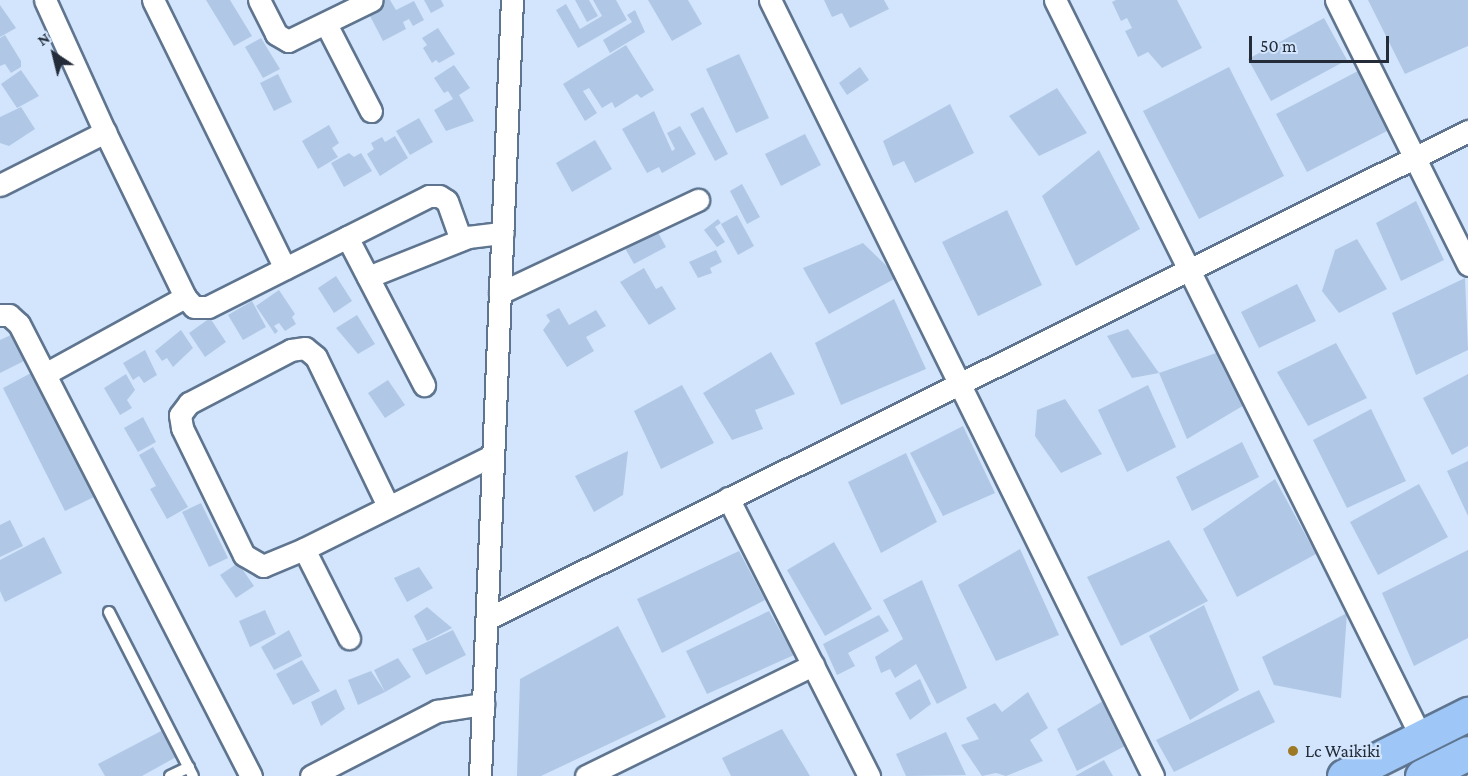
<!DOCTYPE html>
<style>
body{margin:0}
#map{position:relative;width:1468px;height:776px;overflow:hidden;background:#d2e5fd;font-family:"Crimson Pro",serif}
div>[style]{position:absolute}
.building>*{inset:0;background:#b0c8e6}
.roads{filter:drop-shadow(2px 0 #5f758f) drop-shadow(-2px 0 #5f758f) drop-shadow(0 2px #5f758f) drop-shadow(0 -2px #5f758f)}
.service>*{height:10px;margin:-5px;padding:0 5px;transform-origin:5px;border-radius:5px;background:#fff}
.minor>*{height:21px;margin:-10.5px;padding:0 10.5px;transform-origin:10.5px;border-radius:10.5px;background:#fff}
.trunk>*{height:33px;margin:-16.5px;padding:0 16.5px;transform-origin:16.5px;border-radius:16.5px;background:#9ec6f6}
.dots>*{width:16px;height:16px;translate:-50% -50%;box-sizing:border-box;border:3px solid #d2e5fd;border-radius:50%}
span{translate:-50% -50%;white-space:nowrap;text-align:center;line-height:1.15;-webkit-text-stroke:4.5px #d2e5fd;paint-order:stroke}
.poi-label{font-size:18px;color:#232c38}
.left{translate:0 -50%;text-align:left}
.north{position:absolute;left:24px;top:24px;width:60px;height:60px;-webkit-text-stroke:4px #d2e5fd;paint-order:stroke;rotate:325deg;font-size:16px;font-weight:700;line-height:24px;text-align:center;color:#232c38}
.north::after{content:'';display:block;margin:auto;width:21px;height:27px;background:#232c38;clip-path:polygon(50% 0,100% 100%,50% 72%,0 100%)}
.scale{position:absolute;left:1249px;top:36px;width:140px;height:27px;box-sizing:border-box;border:3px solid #232c38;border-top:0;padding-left:8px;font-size:18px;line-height:21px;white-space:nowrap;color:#232c38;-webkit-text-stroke:4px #d2e5fd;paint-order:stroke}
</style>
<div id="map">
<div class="building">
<i style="clip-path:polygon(206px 0,230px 0,252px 36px,234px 46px)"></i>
<i style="clip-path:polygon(381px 0,390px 0,396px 10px,414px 1px,424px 20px,413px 26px,409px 19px,403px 22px,406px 29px,383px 41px,370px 16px,381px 10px,376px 3px)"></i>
<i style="clip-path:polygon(424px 0,441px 0,444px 6px,431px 13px)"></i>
<i style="clip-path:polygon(575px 0,589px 0,598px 16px,587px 22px)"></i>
<i style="clip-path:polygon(593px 0,616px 0,627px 20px,578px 48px,556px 10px,566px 4px,580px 29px,602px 16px)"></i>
<i style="clip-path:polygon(648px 0,688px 0,702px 24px,672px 41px)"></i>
<i style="clip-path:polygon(824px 0,884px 0,889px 9px,850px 28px,842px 13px,832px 17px)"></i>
<i style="clip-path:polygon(1116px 0,1177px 0,1202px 48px,1162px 68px,1148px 52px,1138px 57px,1125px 31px,1132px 28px,1127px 18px,1121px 21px,1112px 2px)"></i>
<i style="clip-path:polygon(1368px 0,1468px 0,1468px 46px,1405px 74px)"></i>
<i style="clip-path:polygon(0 5px,16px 28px,0 37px)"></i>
<i style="clip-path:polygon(635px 10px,645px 32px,610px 53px,603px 40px,632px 22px,627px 15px)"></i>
<i style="clip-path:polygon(1324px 18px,1347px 60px,1271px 101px,1248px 59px)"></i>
<i style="clip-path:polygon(438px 28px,455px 54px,439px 63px,436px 60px,432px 63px,423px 48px,427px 45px,422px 38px)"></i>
<i style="clip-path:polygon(5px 35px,21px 61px,21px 67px,11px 73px,5px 64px,0 66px,0 38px)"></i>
<i style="clip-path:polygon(261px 38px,280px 69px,263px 78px,245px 47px)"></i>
<i style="clip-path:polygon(626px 45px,654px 90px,641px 98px,637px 94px,615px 108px,612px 102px,602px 108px,589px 88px,583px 91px,597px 113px,585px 121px,563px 84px)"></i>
<i style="clip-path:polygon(739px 54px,769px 118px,736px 133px,706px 69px)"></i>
<i style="clip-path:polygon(454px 65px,470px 88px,459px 95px,474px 121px,446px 131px,434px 110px,453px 99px,448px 91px,444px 93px,434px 78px)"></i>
<i style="clip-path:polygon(860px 67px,869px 80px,847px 95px,839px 83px)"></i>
<i style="clip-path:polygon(1229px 67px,1284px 176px,1199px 219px,1143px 111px)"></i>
<i style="clip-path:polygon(21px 70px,39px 96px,17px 108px,1px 84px)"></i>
<i style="clip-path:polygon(1358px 71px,1389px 130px,1307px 172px,1276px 114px)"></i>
<i style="clip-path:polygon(278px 74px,292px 102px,274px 111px,260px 83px)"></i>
<i style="clip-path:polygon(1057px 88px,1087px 133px,1039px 156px,1009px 116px)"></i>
<i style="clip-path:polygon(950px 104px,974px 153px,915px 183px,904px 161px,893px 166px,883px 141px)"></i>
<i style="clip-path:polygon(21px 107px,35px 129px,9px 146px,0 143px,0 117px)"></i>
<i style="clip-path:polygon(703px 107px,728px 154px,715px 161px,690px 114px)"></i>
<i style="clip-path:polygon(654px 111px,672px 151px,675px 149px,667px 133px,680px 126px,696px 154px,662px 173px,659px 167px,647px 173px,622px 129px)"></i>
<i style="clip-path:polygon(419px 118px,433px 142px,410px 155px,396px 131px)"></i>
<i style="clip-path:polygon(329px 125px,339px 143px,332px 148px,338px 157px,318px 169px,302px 141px)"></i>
<i style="clip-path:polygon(805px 134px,821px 165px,781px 186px,765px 154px)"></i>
<i style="clip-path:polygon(395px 136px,408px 158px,380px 176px,367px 154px,374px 149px,371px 143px,382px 137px,385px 142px)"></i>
<i style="clip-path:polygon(595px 140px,612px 169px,572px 192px,556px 163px)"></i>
<i style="clip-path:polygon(1099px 150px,1140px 229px,1076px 266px,1042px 196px)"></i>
<i style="clip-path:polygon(349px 153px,354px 157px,361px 153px,372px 171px,344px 187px,331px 163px)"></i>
<i style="clip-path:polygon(742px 184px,760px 217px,747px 224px,730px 191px)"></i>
<i style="clip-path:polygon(1416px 201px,1444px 260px,1401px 281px,1376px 223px)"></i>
<i style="clip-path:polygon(1007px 210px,1042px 285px,978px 316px,942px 242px)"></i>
<i style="clip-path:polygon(737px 215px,754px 246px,738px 255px,721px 224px)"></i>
<i style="clip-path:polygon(718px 219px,721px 223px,715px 227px,725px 242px,717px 247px,704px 230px)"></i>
<i style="clip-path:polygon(654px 225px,666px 247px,634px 264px,622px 243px)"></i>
<i style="clip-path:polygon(1357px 239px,1387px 289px,1339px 313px,1322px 291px,1335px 250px)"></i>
<i style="clip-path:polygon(863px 243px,898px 277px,829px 314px,803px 268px)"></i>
<i style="clip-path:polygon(716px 250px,722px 262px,710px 268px,712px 273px,698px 278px,689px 262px)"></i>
<i style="clip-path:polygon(644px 268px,656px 289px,662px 286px,676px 309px,649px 325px,620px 282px)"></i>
<i style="clip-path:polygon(336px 276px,352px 301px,334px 313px,318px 288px)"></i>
<i style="clip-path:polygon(1465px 278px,1468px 350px,1416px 375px,1392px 313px)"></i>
<i style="clip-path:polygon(1297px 284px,1316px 321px,1259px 348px,1241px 312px)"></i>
<i style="clip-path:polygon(279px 290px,295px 314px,292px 317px,296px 324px,285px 331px,279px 323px,274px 326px,278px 331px,275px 334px,256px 306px)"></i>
<i style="clip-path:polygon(894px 299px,926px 369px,841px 405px,815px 343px)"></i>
<i style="clip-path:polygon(252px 301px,266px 327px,243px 340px,228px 315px)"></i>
<i style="clip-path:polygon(559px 308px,569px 325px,596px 310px,606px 326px,586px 337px,594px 351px,567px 367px,543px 330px,550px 321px,546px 315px)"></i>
<i style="clip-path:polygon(357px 315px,375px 344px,358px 354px,336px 328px)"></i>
<i style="clip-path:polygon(210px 318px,226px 342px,205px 357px,189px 333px)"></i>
<i style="clip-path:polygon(1128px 329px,1159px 373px,1219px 352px,1246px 404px,1187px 439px,1159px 373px,1132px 378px,1107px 336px)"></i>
<i style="clip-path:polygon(181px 330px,193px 348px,173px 367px,167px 358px,162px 361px,155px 351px)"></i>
<i style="clip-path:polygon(13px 334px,26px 360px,0 373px,0 340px)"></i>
<i style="clip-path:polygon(1336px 343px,1367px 398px,1308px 426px,1277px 372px)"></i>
<i style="clip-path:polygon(145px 350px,157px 375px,144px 383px,139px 376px,133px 380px,123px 363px)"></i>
<i style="clip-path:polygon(771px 352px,795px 394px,755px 410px,763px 429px,732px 440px,703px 393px)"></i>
<i style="clip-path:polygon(31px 373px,94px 497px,65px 511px,3px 388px)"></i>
<i style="clip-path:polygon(126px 374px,135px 390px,127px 400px,132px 408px,120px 415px,104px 388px)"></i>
<i style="clip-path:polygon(1468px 374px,1468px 446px,1452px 455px,1423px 398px)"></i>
<i style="clip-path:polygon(388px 380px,405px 405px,385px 418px,368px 393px)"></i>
<i style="clip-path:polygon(682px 385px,714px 443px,661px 469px,634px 411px)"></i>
<i style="clip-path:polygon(1148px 385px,1176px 447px,1127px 472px,1098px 410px)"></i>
<i style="clip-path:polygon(1065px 399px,1102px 454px,1061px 473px,1035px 436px,1037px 410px)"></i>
<i style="clip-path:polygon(1371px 409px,1406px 481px,1347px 508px,1313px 440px)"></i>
<i style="clip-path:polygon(143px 417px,156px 442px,138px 452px,124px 428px)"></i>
<i style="clip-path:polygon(963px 426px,995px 493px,943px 516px,910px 453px)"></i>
<i style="clip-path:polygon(1242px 442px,1259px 477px,1192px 511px,1176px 477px)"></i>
<i style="clip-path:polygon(153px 447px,188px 507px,167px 519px,150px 489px,156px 486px,139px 455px)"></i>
<i style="clip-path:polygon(628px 451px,623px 495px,594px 512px,575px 476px)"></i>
<i style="clip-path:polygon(906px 453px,937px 522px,881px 553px,848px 482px)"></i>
<i style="clip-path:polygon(1468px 461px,1468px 516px,1447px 471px)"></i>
<i style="clip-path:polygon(1275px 479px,1316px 554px,1237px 597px,1203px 529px)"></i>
<i style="clip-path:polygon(1419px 484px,1448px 537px,1378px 575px,1350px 522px)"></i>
<i style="clip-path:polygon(201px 503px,228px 558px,209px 567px,182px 512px)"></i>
<i style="clip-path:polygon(10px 520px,23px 546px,0 557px,0 525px)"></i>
<i style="clip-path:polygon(44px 537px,62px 573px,5px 602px,0 591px,0 560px)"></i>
<i style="clip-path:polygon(1169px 540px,1208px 601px,1121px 646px,1087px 577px)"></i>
<i style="clip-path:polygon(834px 542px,872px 609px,825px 636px,787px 570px)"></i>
<i style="clip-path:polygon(1020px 549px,1059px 635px,996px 661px,958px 585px)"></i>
<i style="clip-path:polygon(1468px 550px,1468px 638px,1414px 666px,1382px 593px)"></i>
<i style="clip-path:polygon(739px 551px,765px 600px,662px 653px,637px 599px)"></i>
<i style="clip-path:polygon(238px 563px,254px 586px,236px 598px,220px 575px)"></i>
<i style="clip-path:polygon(419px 567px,433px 588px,407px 602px,394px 578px)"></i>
<i style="clip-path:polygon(922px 580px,967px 688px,937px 704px,916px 664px,895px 678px,890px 669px,881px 673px,875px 657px,903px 639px,883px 600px)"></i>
<i style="clip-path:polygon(1204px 605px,1239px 690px,1190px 720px,1149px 636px)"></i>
<i style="clip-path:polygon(427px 607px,452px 628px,427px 641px,414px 616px)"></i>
<i style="clip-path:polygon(265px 610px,276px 634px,250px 647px,239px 621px)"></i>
<i style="clip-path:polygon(769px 611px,794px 655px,707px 694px,686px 651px)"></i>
<i style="clip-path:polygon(1347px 613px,1341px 698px,1274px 685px,1262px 657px)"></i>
<i style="clip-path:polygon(879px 615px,889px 631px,848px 653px,855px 666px,837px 675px,823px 644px)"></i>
<i style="clip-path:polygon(618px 626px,666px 717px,541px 776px,517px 776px,520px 679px)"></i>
<i style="clip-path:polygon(289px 630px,302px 656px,274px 670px,261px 647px)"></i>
<i style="clip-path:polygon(453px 630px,466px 655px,426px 675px,412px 649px)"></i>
<i style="clip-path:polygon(398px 658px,411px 677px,385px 692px,358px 705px,348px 680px,371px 671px,385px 692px,374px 670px)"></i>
<i style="clip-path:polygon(302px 660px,320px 691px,293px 705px,276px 674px)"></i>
<i style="clip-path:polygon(920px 679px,931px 704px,910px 720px,895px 693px)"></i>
<i style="clip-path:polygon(336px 689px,345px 709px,321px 726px,311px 702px)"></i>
<i style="clip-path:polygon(1259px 690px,1275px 722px,1174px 772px,1156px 740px)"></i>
<i style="clip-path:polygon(1028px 692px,1048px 728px,1030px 740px,1043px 761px,1006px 776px,996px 773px,982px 776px,961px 745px,979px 739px,966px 718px,995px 703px,1002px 712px)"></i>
<i style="clip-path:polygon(1103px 701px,1125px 746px,1077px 771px,1057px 729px)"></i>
<i style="clip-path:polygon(782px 729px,810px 776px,731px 776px,722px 758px)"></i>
<i style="clip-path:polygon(163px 730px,178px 756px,142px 776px,105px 776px,98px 764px)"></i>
<i style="clip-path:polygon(946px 732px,966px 775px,906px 776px,896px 754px)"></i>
<i style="clip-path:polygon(1104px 760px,1113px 776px,1075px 776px)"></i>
</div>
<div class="roads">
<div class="service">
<i style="left:109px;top:612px;width:184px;rotate:62.9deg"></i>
<i style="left:170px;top:776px;width:21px;rotate:-25deg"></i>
</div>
<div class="minor">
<i style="left:45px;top:0;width:145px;rotate:65.6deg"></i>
<i style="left:105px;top:132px;width:183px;rotate:64.1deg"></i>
<i style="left:185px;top:297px;width:13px;rotate:48deg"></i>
<i style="left:194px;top:307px;width:14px"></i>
<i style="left:208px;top:307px;width:247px;rotate:-26.7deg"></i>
<i style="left:429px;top:196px;width:10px"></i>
<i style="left:439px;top:196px;width:9px;rotate:32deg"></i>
<i style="left:447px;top:201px;width:41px;rotate:70.3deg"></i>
<i style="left:153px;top:0;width:299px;rotate:63.8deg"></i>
<i style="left:259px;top:0;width:38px;rotate:63deg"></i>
<i style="left:276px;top:34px;width:14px;rotate:30deg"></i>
<i style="left:288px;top:41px;width:93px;rotate:-26deg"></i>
<i style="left:770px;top:0;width:865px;rotate:63.73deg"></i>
<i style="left:1055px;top:0;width:823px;rotate:63.59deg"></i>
<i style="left:1336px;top:0;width:296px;rotate:63.5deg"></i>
<i style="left:326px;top:24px;width:98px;rotate:62.7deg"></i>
<i style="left:0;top:185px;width:118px;rotate:-26.8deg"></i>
<i style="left:347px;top:237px;width:167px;rotate:62.5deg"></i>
<i style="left:368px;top:277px;width:108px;rotate:-21.8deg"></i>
<i style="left:468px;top:237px;width:35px;rotate:-7deg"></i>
<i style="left:500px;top:293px;width:219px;rotate:-25.2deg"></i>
<i style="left:0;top:315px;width:9px"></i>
<i style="left:9px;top:315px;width:13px;rotate:42deg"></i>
<i style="left:19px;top:324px;width:508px;rotate:62.83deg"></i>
<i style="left:45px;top:374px;width:160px;rotate:-28.8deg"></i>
<i style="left:728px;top:498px;width:312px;rotate:63.1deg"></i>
<i style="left:388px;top:506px;width:165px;rotate:-115.8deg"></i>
<i style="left:316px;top:357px;width:14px;rotate:-141deg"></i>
<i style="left:305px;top:348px;width:14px;rotate:172deg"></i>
<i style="left:291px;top:350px;width:115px;rotate:152.5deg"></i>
<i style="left:189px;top:403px;width:15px;rotate:127deg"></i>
<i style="left:180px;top:415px;width:13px;rotate:81deg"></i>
<i style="left:182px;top:428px;width:141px;rotate:64deg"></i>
<i style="left:244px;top:555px;width:22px;rotate:30deg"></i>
<i style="left:263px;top:566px;width:44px;rotate:-22.5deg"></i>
<i style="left:304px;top:549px;width:211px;rotate:-26.4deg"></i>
<i style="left:304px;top:549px;width:100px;rotate:63.2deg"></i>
<i style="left:487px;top:619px;width:1096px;rotate:-26.45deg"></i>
<i style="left:311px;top:776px;width:142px;rotate:-27.3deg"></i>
<i style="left:437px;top:711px;width:47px;rotate:-8.7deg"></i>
<i style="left:480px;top:776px;width:777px;rotate:-87.64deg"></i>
<i style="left:586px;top:776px;width:253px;rotate:-26.1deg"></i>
</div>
<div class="trunk">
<i style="left:1344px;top:776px;width:139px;rotate:-26.6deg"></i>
<i style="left:1422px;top:776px;width:51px;rotate:-26.6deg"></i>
</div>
</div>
<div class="dots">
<i style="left:1293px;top:751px;background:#9d7925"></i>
</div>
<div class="poi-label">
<span class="left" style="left:1305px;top:751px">Lc Waikiki</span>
</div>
<div class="north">N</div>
<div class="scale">50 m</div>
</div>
